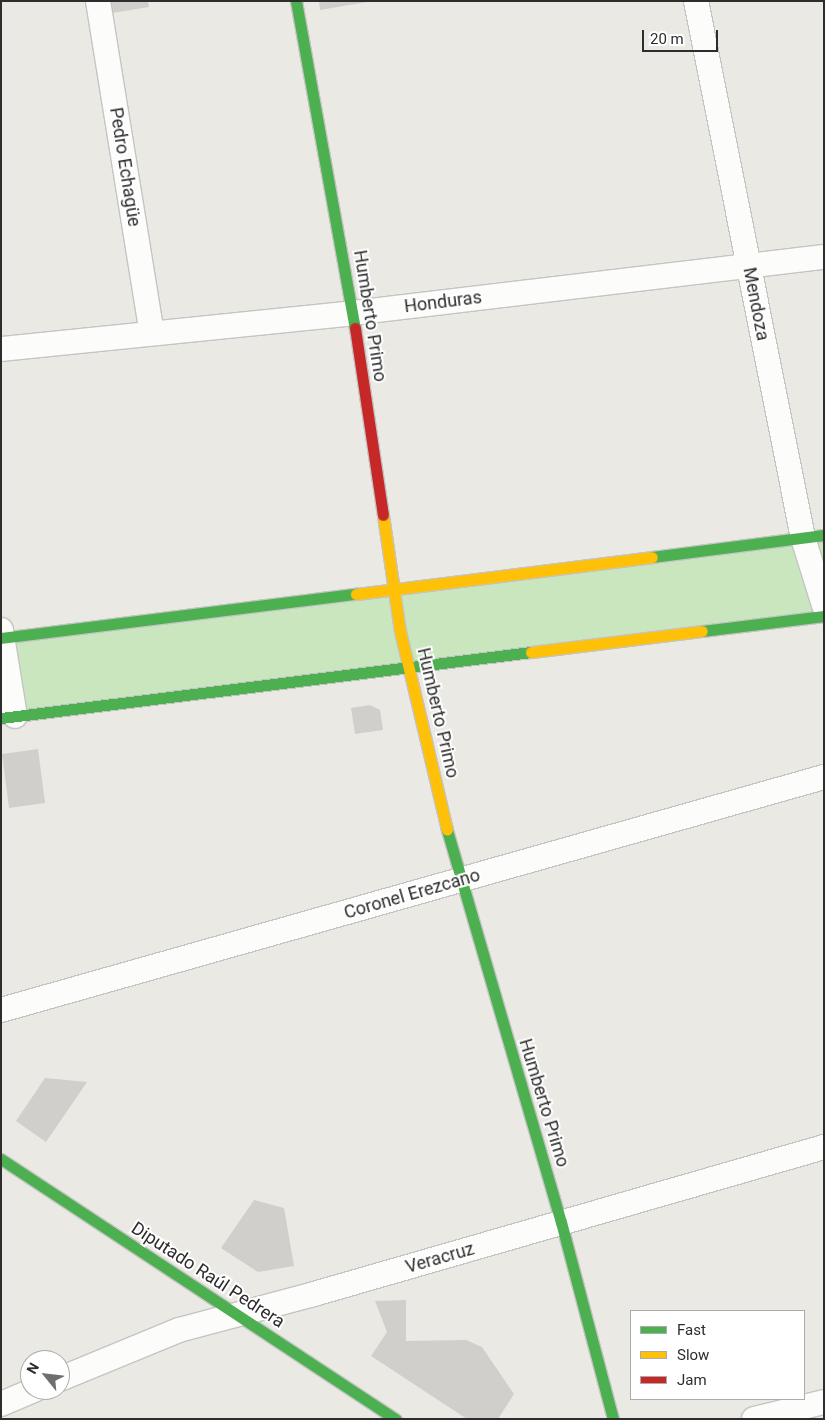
<!DOCTYPE html>
<meta charset="utf-8">
<style>
body{margin:0}
#map{position:relative;width:825px;height:1420px;overflow:hidden;background:#ebe9e4;font-family:Roboto,sans-serif}
div>[style]{position:absolute}
.green>*{inset:0;background:#cae6be}
.building>*{inset:0;background:#d0cfcb}
.roads{filter:drop-shadow(1px 0 #c5c4c4) drop-shadow(-1px 0 #c5c4c4) drop-shadow(0 1px #c5c4c4) drop-shadow(0 -1px #c5c4c4)}
.street>*{height:24px;margin:-12px;padding:0 12px;transform-origin:12px;border-radius:12px;background:#fcfcfb}
.fast>*{height:11px;margin:-5.5px;padding:0 5.5px;transform-origin:5.5px;border-radius:5.5px;background:#4caf50}
.slow>*{height:11px;margin:-5.5px;padding:0 5.5px;transform-origin:5.5px;border-radius:5.5px;background:#ffc107}
.jam>*{height:11px;margin:-5.5px;padding:0 5.5px;transform-origin:5.5px;border-radius:5.5px;background:#c62828}
span{translate:-50% -50%;white-space:nowrap;text-align:center;line-height:1.15;-webkit-text-stroke:4px #fff;paint-order:stroke}
.street-label{font-size:18px;color:#2d2d2d}
.frame{position:absolute;inset:0;border:2px solid #2d2d2d;pointer-events:none}
.legend{position:absolute;left:630px;top:1310px;width:175px;height:90px;box-sizing:border-box;background:#fff;border:1px solid #ababab;margin:0;padding:6px 9px;list-style:none;font-size:15px;color:#2d2d2d}
.legend li{display:flex;align-items:center;gap:10px;height:25px}
.legend b{width:25px;border:1px solid #ababab}
.north{position:absolute;left:20px;top:1350px;width:50px;height:50px;box-sizing:border-box;background:#fff;border:1px solid #ababab;border-radius:50%;rotate:299deg;font-size:14px;font-weight:700;line-height:20px;text-align:center;color:#2d2d2d}
.north::after{content:'';display:block;margin:auto;width:18px;height:22px;background:#706f6d;clip-path:polygon(50% 0,100% 100%,50% 72%,0 100%)}
.scale{position:absolute;left:642px;top:30px;width:76px;height:22px;box-sizing:border-box;border:2px solid #2d2d2d;border-top:0;padding-left:6px;font-size:15px;line-height:18px;white-space:nowrap;color:#2d2d2d;-webkit-text-stroke:4px #fff;paint-order:stroke}
</style>
<div id="map">
<div class="green">
<i style="clip-path:polygon(824px 535px,824px 616px,1px 718px,1px 638px)"></i>
</div>
<div class="building">
<i style="clip-path:polygon(103px 1px,148px 1px,149px 7px,106px 14px)"></i>
<i style="clip-path:polygon(319px 1px,366px 1px,367px 2px,320px 10px)"></i>
<i style="clip-path:polygon(370px 705px,380px 710px,383px 730px,355px 734px,351px 708px)"></i>
<i style="clip-path:polygon(38px 749px,45px 803px,9px 808px,2px 754px)"></i>
<i style="clip-path:polygon(45px 1078px,87px 1082px,46px 1142px,16px 1121px)"></i>
<i style="clip-path:polygon(254px 1200px,284px 1208px,294px 1266px,258px 1272px,221px 1248px)"></i>
<i style="clip-path:polygon(406px 1300px,406px 1341px,466px 1340px,482px 1347px,514px 1394px,498px 1419px,467px 1419px,371px 1356px,387px 1332px,375px 1301px)"></i>
</div>
<div class="roads">
<div class="street">
<i style="left:98px;top:1px;width:336px;rotate:80.8deg"></i>
<i style="left:696px;top:1px;width:548px;rotate:78.73deg"></i>
<i style="left:803px;top:538px;width:70px;rotate:72.6deg"></i>
<i style="left:1px;top:349px;width:354px;rotate:-5.8deg"></i>
<i style="left:353px;top:313px;width:474px;rotate:-6.8deg"></i>
<i style="left:1px;top:630px;width:87px;rotate:80.8deg"></i>
<i style="left:1px;top:1010px;width:855px;rotate:-15.81deg"></i>
<i style="left:60px;top:1379px;width:129px;rotate:-22.4deg"></i>
<i style="left:179px;top:1330px;width:140px;rotate:-14.9deg"></i>
<i style="left:314px;top:1294px;width:531px;rotate:-16.08deg"></i>
<i style="left:1px;top:1404px;width:36px;rotate:-23deg"></i>
<i style="left:754px;top:1419px;width:72px;rotate:-13.7deg"></i>
</div>
<div class="fast">
<i style="left:296px;top:1px;width:332px;rotate:79.8deg"></i>
<i style="left:652px;top:557px;width:173px;rotate:-7.3deg"></i>
<i style="left:702px;top:631px;width:123px;rotate:-7deg"></i>
<i style="left:1px;top:638px;width:358px;rotate:-7.1deg"></i>
<i style="left:1px;top:718px;width:534px;rotate:-7.1deg"></i>
<i style="left:447px;top:830px;width:408px;rotate:73.8deg"></i>
<i style="left:561px;top:1222px;width:204px;rotate:75.2deg"></i>
<i style="left:1px;top:1159px;width:473px;rotate:33.4deg"></i>
</div>
<div class="slow">
<i style="left:383px;top:515px;width:117px;rotate:81.7deg"></i>
<i style="left:400px;top:631px;width:204px;rotate:76.7deg"></i>
<i style="left:356px;top:594px;width:298px;rotate:-7.1deg"></i>
<i style="left:531px;top:652px;width:172px;rotate:-7deg"></i>
</div>
<div class="jam">
<i style="left:355px;top:328px;width:189px;rotate:81.5deg"></i>
</div>
</div>
<div class="street-label">
<span style="left:125px;top:167px;rotate:81deg">Pedro Echagüe</span>
<span style="left:443px;top:302px;rotate:-7deg">Honduras</span>
<span style="left:756px;top:304px;rotate:79deg">Mendoza</span>
<span style="left:370px;top:316px;rotate:81deg">Humberto Primo</span>
<span style="left:438px;top:713px;rotate:77deg">Humberto Primo</span>
<span style="left:412px;top:894px;rotate:-16deg">Coronel Erezcano</span>
<span style="left:544px;top:1103px;rotate:73deg">Humberto Primo</span>
<span style="left:440px;top:1258px;rotate:-16deg">Veracruz</span>
<span style="left:208px;top:1275px;rotate:33deg">Diputado Raúl Pedrera</span>
</div>
<div class="frame"></div>
<ul class="legend">
<li><b style="height:6px;background:#4caf50"></b>Fast</li>
<li><b style="height:6px;background:#ffc107"></b>Slow</li>
<li><b style="height:6px;background:#c62828"></b>Jam</li>
</ul>
<div class="north">N</div>
<div class="scale">20 m</div>
</div>
